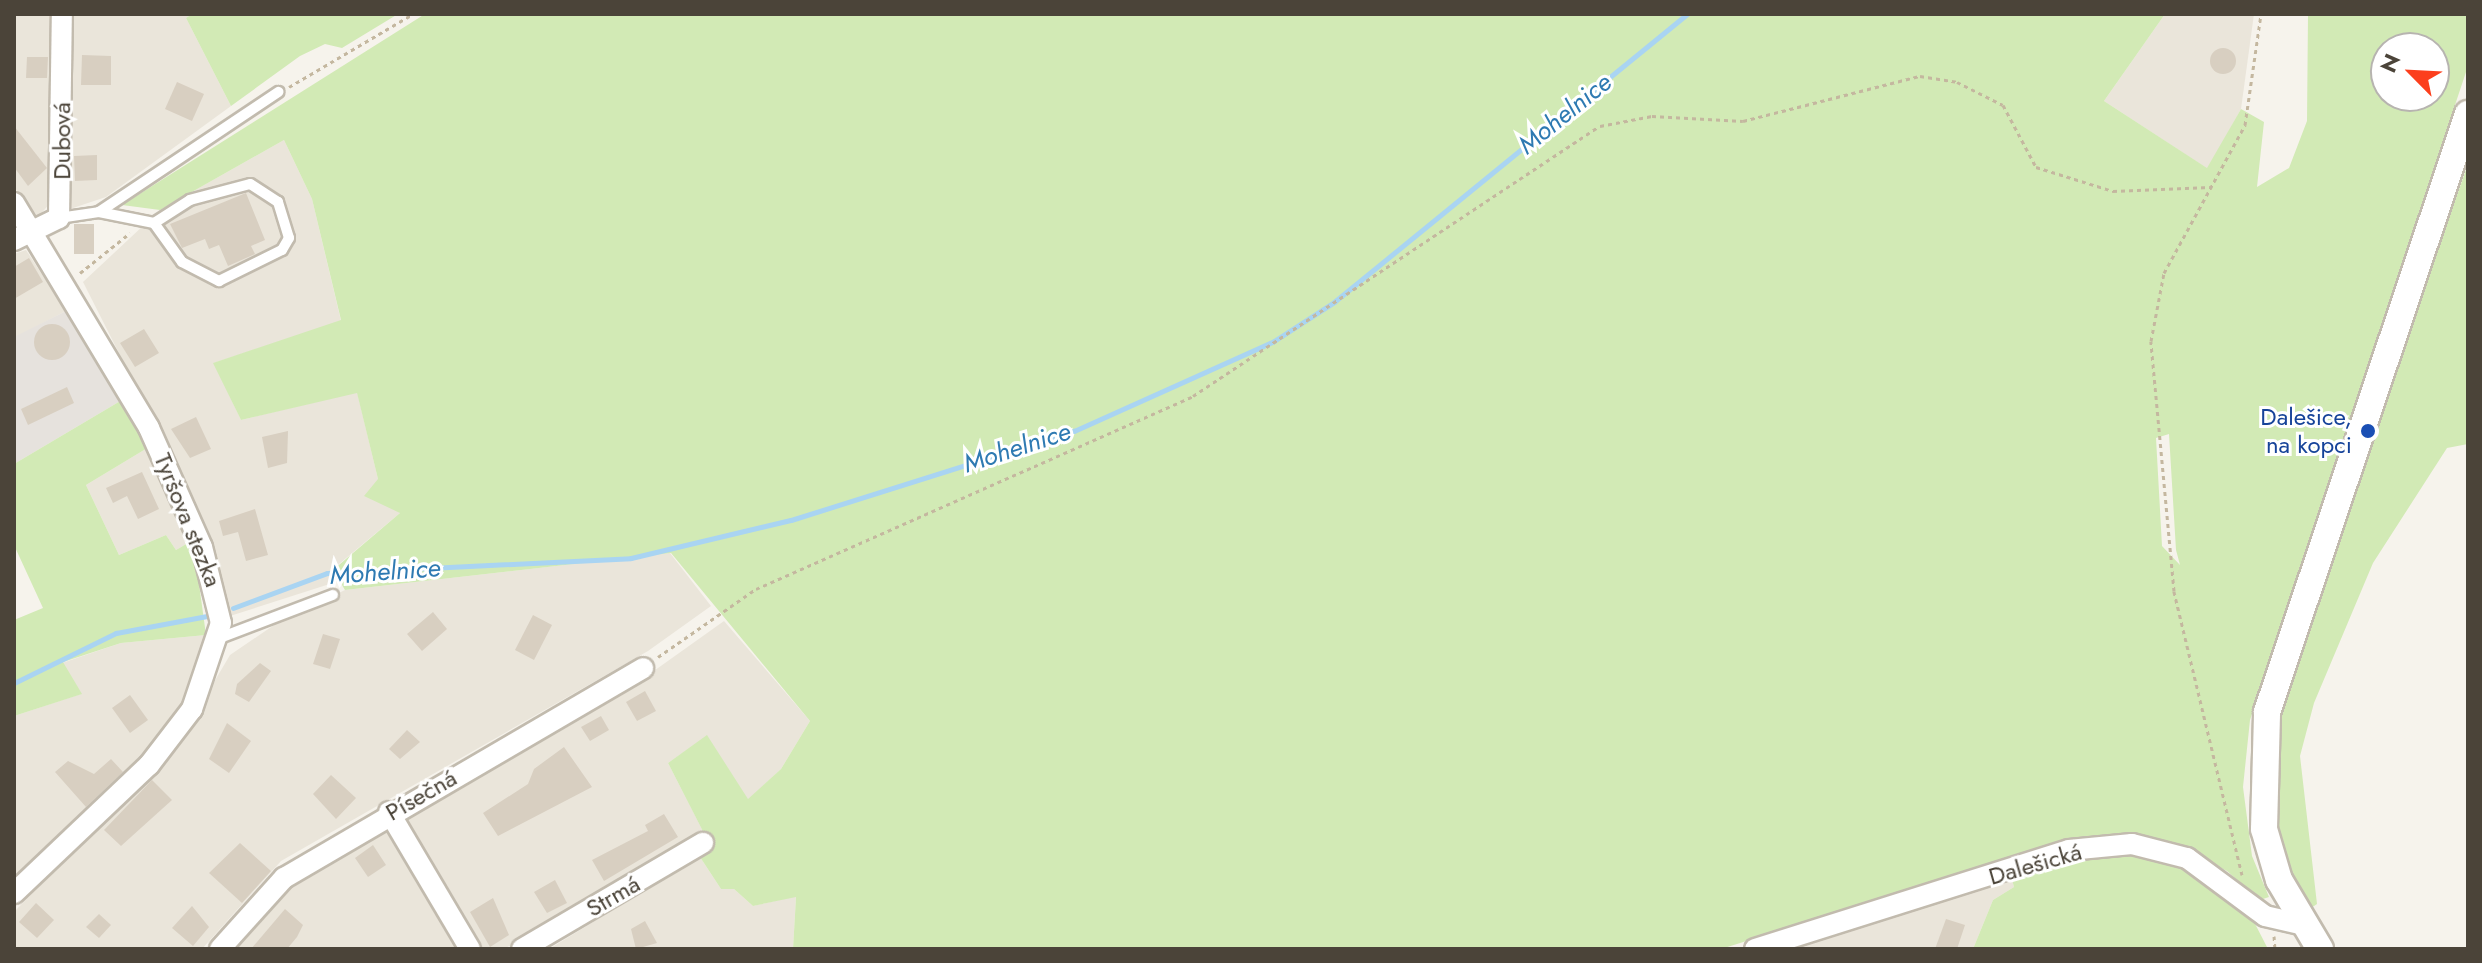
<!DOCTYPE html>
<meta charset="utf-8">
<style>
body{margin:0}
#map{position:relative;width:2482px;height:963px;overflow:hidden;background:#f6f3ec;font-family:Jost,sans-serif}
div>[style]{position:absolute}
.residential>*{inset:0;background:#eae5da}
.industrial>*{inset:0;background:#e6e2dd}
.green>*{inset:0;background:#d2eab5}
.stream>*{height:5px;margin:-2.5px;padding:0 2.5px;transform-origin:2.5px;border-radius:2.5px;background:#a9d4f2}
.building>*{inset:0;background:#d8cfc1}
.round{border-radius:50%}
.path>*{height:3px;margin-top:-1.5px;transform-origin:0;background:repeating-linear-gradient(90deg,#c4b79f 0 4px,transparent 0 8px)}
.roads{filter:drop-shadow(2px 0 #c2bbae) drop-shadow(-2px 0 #c2bbae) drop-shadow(0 2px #c2bbae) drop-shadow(0 -2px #c2bbae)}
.service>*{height:10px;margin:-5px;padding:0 5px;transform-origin:5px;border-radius:5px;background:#fff}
.minor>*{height:20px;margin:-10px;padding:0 10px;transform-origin:10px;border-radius:10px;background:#fff}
.tertiary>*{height:26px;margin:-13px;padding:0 13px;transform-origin:13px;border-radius:13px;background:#fff}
.dots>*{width:22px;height:22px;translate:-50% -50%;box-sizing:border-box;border:4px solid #fff;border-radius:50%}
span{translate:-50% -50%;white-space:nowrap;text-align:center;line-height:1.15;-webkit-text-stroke:6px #fff;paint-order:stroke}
.street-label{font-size:24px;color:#4b4439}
.transit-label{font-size:24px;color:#164399}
.right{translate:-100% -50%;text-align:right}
.water-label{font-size:26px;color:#2e7ab2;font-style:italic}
.frame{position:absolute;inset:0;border:16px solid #4b4439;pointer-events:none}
.north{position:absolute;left:2370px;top:32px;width:80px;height:80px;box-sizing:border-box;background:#fff;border:2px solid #b7b4b0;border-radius:50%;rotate:294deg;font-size:22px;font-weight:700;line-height:32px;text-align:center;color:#4b4439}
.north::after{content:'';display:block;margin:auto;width:28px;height:36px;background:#fc3f1d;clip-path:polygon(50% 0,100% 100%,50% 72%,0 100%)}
</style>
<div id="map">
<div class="residential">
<i style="clip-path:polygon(14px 14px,53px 14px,52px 201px,38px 217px,14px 187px)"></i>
<i style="clip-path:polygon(68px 14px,192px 14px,186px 18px,231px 106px,106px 197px,70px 209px)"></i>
<i style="clip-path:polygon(2165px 14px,2254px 14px,2241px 109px,2208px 169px,2104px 101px)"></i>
<i style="clip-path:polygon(284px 140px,312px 199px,341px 321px,214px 363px,241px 420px,357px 392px,378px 479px,400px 513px,333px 569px,339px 581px,230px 616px,198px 509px,83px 282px,160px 210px)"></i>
<i style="clip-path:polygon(26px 250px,66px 311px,14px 338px,14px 254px)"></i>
<i style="clip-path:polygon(149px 447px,193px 540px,176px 550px,166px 535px,119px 555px,86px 485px)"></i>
<i style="clip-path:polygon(670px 553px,711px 606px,648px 651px,281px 861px,202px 949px,14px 949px,14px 912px,175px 748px,230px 655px,277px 623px,345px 590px)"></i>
<i style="clip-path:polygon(724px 621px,810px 721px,781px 769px,748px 800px,707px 736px,668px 763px,703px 831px,504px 949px,479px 949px,401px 819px,651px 673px)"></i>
<i style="clip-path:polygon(206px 635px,184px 699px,135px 766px,14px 883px,14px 716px,81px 694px,62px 663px,121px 643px)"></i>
<i style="clip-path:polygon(386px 828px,458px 949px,236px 949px,287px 891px)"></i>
<i style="clip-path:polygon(700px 857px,721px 889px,734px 889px,753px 906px,796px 896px,793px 949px,549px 949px)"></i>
<i style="clip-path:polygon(2011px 876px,2014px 887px,1993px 900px,1973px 949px,1783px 949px)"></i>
</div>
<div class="industrial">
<i style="clip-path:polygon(66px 311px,122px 400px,14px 464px,14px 337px)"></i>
</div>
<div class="green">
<i style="clip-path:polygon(192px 14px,398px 14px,342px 48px,325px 44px,300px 56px,231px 106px,186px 18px)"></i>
<i style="clip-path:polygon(evenodd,425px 14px,2165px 14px,2104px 101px,2207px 168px,2241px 109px,2264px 122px,2257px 187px,2289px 168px,2307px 121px,2308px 14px,2468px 14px,2468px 66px,2250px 720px,2243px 787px,2252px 856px,2269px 897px,2260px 900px,2227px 871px,2181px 848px,2128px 835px,2073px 839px,1721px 949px,793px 949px,796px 897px,753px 906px,734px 889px,721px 889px,700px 857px,712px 849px,668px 763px,707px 735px,748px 799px,781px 769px,810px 721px,671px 553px,345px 590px,333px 570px,400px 513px,364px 496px,378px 479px,357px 393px,241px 420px,213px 363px,341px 320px,312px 199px,284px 140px,160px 210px,122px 205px,425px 14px,2386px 48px,2434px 48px,2434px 96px,2386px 96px,2386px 48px,425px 14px,2169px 434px,2176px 550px,2180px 565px,2162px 546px,2156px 438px,2169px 434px)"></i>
<i style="clip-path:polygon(2468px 164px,2468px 444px,2447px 448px,2373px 563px,2314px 703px,2300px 756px,2317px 904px,2308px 910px,2274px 831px,2278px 698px)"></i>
<i style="clip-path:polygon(122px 400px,149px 447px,86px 485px,119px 555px,166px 535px,176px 550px,193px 540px,206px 635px,121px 643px,63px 662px,82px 694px,14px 716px,14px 620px,43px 608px,14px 545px,14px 464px)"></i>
<i style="clip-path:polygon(2117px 849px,2179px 864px,2251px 916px,2268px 949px,1973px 949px,1993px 900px,2014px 887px,2011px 876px)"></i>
</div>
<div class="stream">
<i style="left:233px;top:608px;width:100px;rotate:-20.4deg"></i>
<i style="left:327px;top:573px;width:304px;rotate:-2.8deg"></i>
<i style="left:631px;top:558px;width:164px;rotate:-13.4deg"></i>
<i style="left:791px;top:520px;width:297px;rotate:-17.5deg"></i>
<i style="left:1074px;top:431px;width:219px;rotate:-24.2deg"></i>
<i style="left:1274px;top:341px;width:72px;rotate:-33deg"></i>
<i style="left:1334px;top:302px;width:456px;rotate:-39.2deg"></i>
<i style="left:14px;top:683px;width:114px;rotate:-26.1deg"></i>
<i style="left:116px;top:633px;width:98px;rotate:-10.6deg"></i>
</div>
<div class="building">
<i class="round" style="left:2210px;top:48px;width:26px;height:26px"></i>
<i style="clip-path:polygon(82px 55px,111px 56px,111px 85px,81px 85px)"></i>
<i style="clip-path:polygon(27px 57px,48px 57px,47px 78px,26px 78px)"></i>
<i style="clip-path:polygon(177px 82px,204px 94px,192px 121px,165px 109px)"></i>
<i style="clip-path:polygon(14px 126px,47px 168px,28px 186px,14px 167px)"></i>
<i style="clip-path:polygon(97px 155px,97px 180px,75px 181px,74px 156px)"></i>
<i style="clip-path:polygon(246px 193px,265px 240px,251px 246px,255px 254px,228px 266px,219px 245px,209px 249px,205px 239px,182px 248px,170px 224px)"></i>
<i style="clip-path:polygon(74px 224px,94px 224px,94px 254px,74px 254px)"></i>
<i style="clip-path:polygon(29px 258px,43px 282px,14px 299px,14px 267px)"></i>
<i class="round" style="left:34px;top:324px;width:36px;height:36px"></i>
<i style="clip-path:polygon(144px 329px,159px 353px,135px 367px,120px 343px)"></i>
<i style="clip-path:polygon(67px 387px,74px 403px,28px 425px,21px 409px)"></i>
<i style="clip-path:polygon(196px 417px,211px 449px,190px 458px,171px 429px)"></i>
<i style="clip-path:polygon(288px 431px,287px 463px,268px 468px,262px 437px)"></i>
<i style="clip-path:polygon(142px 472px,159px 509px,138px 519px,127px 496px,113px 503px,106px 488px)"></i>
<i style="clip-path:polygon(255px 509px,268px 555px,246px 561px,238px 532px,223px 536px,219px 521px)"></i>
<i style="clip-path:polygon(433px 612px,447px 629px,422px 651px,407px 634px)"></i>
<i style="clip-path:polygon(533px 615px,552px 625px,534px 660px,515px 650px)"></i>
<i style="clip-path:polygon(323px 634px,340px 639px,330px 669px,313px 664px)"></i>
<i style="clip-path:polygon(260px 663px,271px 671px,249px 702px,235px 694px,237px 684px)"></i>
<i style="clip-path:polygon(645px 691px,656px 711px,637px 721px,626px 702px)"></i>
<i style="clip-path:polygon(130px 695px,148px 720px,130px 733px,112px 708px)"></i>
<i style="clip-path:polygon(601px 716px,609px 730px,590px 741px,581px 727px)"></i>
<i style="clip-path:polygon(227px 723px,251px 741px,229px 773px,209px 759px)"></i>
<i style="clip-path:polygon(407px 730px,420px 742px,400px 759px,389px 749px)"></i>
<i style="clip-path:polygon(564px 747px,592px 787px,498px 836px,483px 813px,528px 784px,534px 769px)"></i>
<i style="clip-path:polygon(111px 759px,123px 772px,86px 807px,55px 772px,68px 761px,94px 774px)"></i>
<i style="clip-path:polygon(331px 775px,356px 798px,336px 819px,313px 794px)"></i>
<i style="clip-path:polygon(152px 780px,172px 800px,121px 846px,104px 830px)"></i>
<i style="clip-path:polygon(664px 814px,678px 837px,604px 881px,592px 860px,648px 831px,645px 825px)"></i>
<i style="clip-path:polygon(240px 843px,271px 871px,242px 903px,209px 873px)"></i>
<i style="clip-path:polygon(373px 845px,386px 865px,368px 877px,355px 858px)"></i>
<i style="clip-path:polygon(555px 880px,567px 903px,547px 913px,534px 892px)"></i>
<i style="clip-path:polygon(493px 898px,509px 935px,490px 947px,470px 912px)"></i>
<i style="clip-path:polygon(36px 903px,54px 920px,37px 938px,19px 922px)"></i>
<i style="clip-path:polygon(192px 906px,209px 927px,193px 946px,172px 928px)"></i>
<i style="clip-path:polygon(285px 909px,303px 925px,297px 937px,287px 949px,251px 949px)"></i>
<i style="clip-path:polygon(99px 914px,111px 925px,99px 938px,86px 927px)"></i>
<i style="clip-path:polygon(1946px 919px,1965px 925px,1957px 949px,1935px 949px)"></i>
<i style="clip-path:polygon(645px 921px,657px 943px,636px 949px,631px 929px)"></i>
</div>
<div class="path">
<i style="left:289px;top:87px;width:144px;rotate:-30.5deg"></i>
<i style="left:80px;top:273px;width:64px;rotate:-38.7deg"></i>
<i style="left:658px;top:657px;width:119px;rotate:-34.8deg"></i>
<i style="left:756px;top:589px;width:478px;rotate:-23.8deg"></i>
<i style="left:1193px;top:396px;width:488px;rotate:-33.6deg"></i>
<i style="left:1600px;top:126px;width:53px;rotate:-10.9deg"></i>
<i style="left:1652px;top:116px;width:91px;rotate:3.1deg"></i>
<i style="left:1743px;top:121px;width:183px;rotate:-14.3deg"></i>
<i style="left:1920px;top:76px;width:37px;rotate:9deg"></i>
<i style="left:1957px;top:82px;width:51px;rotate:26.6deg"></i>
<i style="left:2003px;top:105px;width:70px;rotate:62deg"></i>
<i style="left:2036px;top:167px;width:81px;rotate:17.3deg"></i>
<i style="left:2113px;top:191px;width:97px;rotate:-2.4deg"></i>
<i style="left:2242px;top:875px;width:292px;rotate:-103.5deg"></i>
<i style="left:2174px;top:591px;width:251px;rotate:-95.3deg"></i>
<i style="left:2151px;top:341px;width:69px;rotate:-79.2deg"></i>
<i style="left:2164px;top:273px;width:169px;rotate:-61.3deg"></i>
<i style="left:2245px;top:125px;width:112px;rotate:-81.8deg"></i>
<i style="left:2274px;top:936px;width:13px;rotate:86deg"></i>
</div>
<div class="roads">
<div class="service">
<i style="left:99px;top:212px;width:56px;rotate:11.3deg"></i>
<i style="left:154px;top:223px;width:48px;rotate:54.3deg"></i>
<i style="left:182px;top:262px;width:42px;rotate:27.2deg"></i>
<i style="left:219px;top:281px;width:70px;rotate:-26.2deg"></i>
<i style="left:282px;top:250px;width:14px;rotate:-60deg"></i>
<i style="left:289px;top:238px;width:38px;rotate:-107deg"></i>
<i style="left:278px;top:202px;width:33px;rotate:-147deg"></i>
<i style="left:250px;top:184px;width:62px;rotate:165.1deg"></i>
<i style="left:190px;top:200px;width:43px;rotate:147.4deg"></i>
<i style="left:59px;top:218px;width:40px;rotate:-8.5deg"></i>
<i style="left:99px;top:212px;width:216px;rotate:-33.8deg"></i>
<i style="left:217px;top:639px;width:124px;rotate:-20.8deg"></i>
</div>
<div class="minor">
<i style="left:14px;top:203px;width:262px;rotate:59deg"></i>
<i style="left:149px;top:428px;width:130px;rotate:66deg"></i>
<i style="left:202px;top:547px;width:78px;rotate:76deg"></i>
<i style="left:221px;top:623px;width:91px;rotate:108.6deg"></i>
<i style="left:192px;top:709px;width:71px;rotate:127.5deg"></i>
<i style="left:149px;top:765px;width:186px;rotate:136.5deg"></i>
<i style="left:14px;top:240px;width:50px;rotate:-26.1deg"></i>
<i style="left:59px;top:218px;width:204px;rotate:-89.2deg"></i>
<i style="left:389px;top:812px;width:159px;rotate:59.4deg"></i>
<i style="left:220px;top:949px;width:96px;rotate:-48deg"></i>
<i style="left:284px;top:878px;width:416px;rotate:-30.3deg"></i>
<i style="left:522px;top:949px;width:210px;rotate:-30.4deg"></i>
<i style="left:1755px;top:949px;width:329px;rotate:-17.5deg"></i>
<i style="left:2069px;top:850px;width:63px;rotate:-5.4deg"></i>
<i style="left:2132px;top:844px;width:57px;rotate:14.3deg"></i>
<i style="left:2187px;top:858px;width:97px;rotate:36.6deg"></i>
<i style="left:2265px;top:916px;width:39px;rotate:13deg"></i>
</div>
<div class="tertiary">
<i style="left:2320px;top:949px;width:80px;rotate:-120.7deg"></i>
<i style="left:2279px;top:880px;width:53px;rotate:-106.4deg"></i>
<i style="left:2264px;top:829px;width:117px;rotate:-88.5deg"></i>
<i style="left:2267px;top:712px;width:631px;rotate:-71.42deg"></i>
</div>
</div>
<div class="dots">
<i style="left:2368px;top:431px;background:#1a4fb4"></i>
</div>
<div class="street-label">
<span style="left:62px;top:141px;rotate:-90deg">Dubová</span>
<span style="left:188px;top:520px;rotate:68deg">Tyršova stezka</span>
<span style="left:421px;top:795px;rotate:-30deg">Písečná</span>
<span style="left:2035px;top:864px;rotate:-16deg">Dalešická</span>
<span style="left:613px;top:896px;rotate:-30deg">Strmá</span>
</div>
<div class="transit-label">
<span class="right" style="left:2352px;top:431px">Dalešice,<br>na kopci</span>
</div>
<div class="water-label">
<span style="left:1565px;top:114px;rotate:-39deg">Mohelnice</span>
<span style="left:1017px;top:448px;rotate:-18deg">Mohelnice</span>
<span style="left:385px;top:572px;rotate:-4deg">Mohelnice</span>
</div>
<div class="frame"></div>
<div class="north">N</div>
</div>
